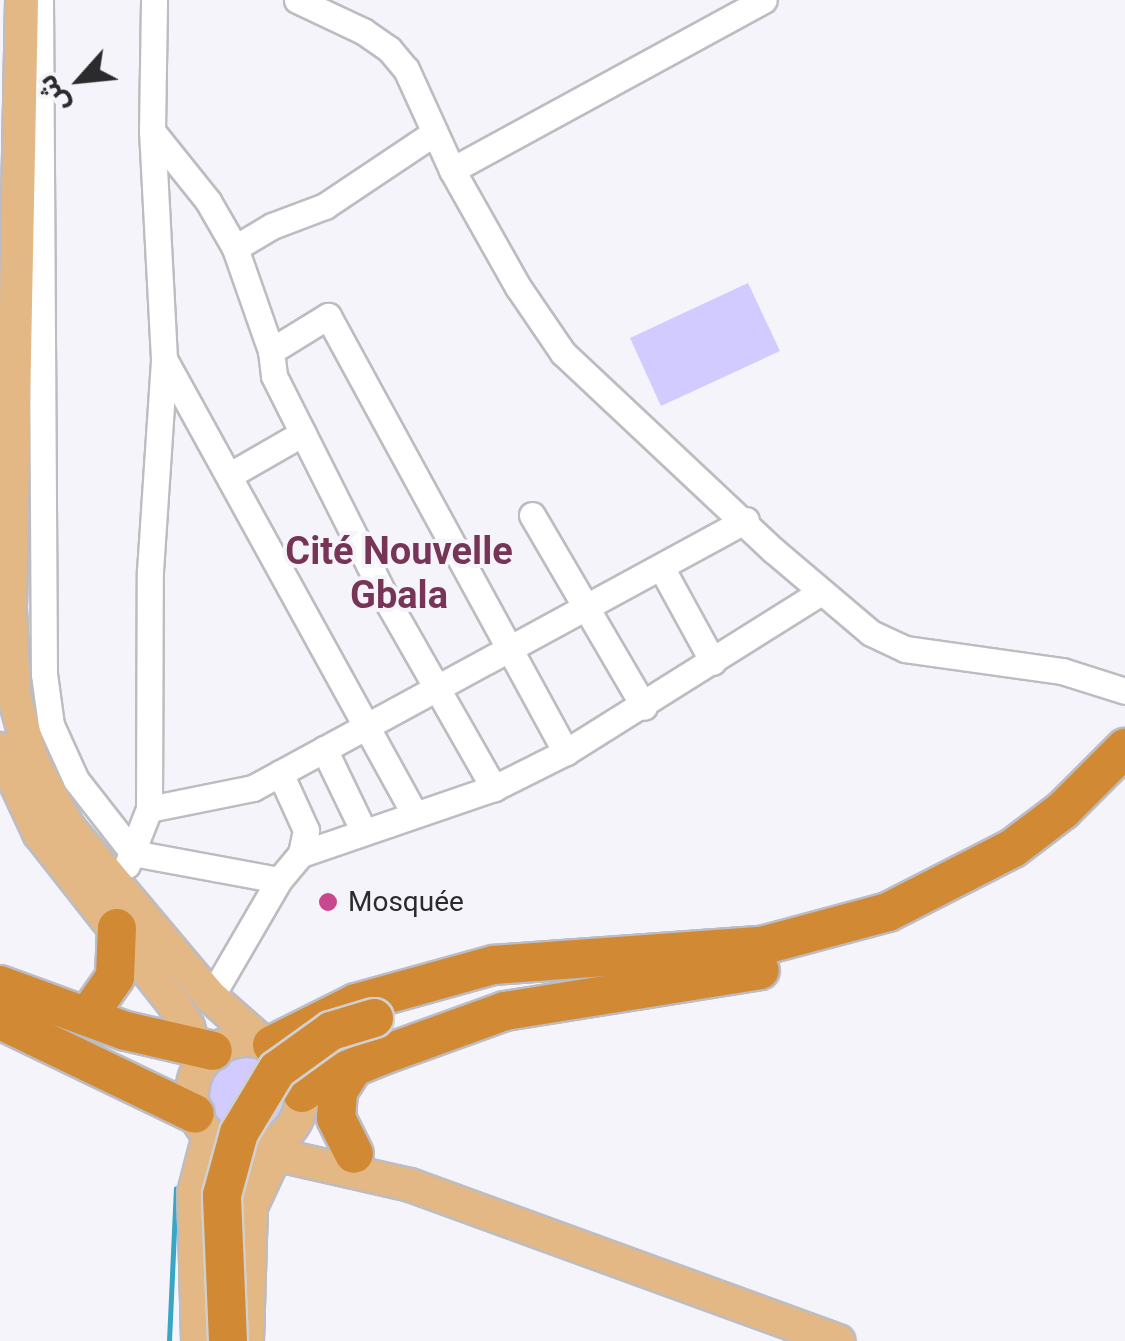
<!DOCTYPE html>
<meta charset="utf-8">
<style>
body{margin:0}
#map{position:relative;width:1125px;height:1341px;overflow:hidden;background:#f5f4fb;font-family:Roboto,"Noto Sans Arabic",sans-serif}
div>[style]{position:absolute}
.green>*{inset:0;background:#d1cbff}
.stream>*{height:5px;margin:-2.5px;padding:0 2.5px;transform-origin:2.5px;border-radius:2.5px;background:#39a6c3}
.roads{filter:drop-shadow(2px 0 #bcbcc2) drop-shadow(-2px 0 #bcbcc2) drop-shadow(0 2px #bcbcc2) drop-shadow(0 -2px #bcbcc2)}
.minor>*{height:25px;margin:-12.5px;padding:0 12.5px;transform-origin:12.5px;border-radius:12.5px;background:#fff}
.major>*{height:32px;margin:-16px;padding:0 16px;transform-origin:16px;border-radius:16px;background:#e3b885}
.major>.ring{margin:-16px;padding:0;box-sizing:content-box;background:none;border:32px solid #e3b885;border-radius:50%}
.highway>*{height:38px;margin:-19px;padding:0 19px;transform-origin:19px;border-radius:19px;background:#d18934}
.bridges{filter:drop-shadow(2px 0 #d0d0d1) drop-shadow(-2px 0 #d0d0d1) drop-shadow(0 2px #d0d0d1) drop-shadow(0 -2px #d0d0d1)}
.highway-bridge>*{height:38px;margin:-19px;padding:0 19px;transform-origin:19px;border-radius:19px;background:#d18934}
.dots>*{width:28px;height:28px;translate:-50% -50%;box-sizing:border-box;border:5px solid #f5f4fb;border-radius:50%}
span{translate:-50% -50%;white-space:nowrap;text-align:center;line-height:1.15;-webkit-text-stroke:8px #f5f4fb;paint-order:stroke}
.poi-label{font-size:28px;color:#2b2b2d}
.left{translate:0 -50%;text-align:left}
.district-label{font-size:38px;color:#763557;font-weight:700}
.north{position:absolute;left:30px;top:30px;width:100px;height:100px;-webkit-text-stroke:8px #f5f4fb;paint-order:stroke;rotate:243deg;font-size:28px;font-weight:700;line-height:40px;text-align:center;color:#2b2b2d}
.north::after{content:'';display:block;margin:auto;width:35px;height:45px;background:#2b2b2d;clip-path:polygon(50% 0,100% 100%,50% 72%,0 100%)}
</style>
<div id="map">
<div class="green">
<i style="clip-path:polygon(748px 283px,780px 351px,661px 406px,630px 338px)"></i>
<i style="clip-path:polygon(254px 1051px,263px 1053px,292px 1103px,286px 1119px,266px 1136px,217px 1128px,203px 1097px,205px 1079px,229px 1054px)"></i>
</div>
<div class="stream">
<i style="left:169px;top:1341px;width:153px;rotate:-87.4deg"></i>
</div>
<div class="roads">
<div class="minor">
<i style="left:40px;top:0;width:674px;rotate:89.66deg"></i>
<i style="left:44px;top:674px;width:51px;rotate:82.2deg"></i>
<i style="left:51px;top:725px;width:60px;rotate:65.6deg"></i>
<i style="left:76px;top:780px;width:93px;rotate:52deg"></i>
<i style="left:133px;top:853px;width:148px;rotate:10.5deg"></i>
<i style="left:297px;top:0;width:73px;rotate:25.2deg"></i>
<i style="left:363px;top:31px;width:32px;rotate:35deg"></i>
<i style="left:389px;top:49px;width:26px;rotate:50deg"></i>
<i style="left:406px;top:69px;width:111px;rotate:65.5deg"></i>
<i style="left:452px;top:170px;width:134px;rotate:60.6deg"></i>
<i style="left:518px;top:287px;width:80px;rotate:55.7deg"></i>
<i style="left:563px;top:353px;width:288px;rotate:43.2deg"></i>
<i style="left:773px;top:550px;width:128px;rotate:40.3deg"></i>
<i style="left:871px;top:633px;width:38px;rotate:25deg"></i>
<i style="left:905px;top:649px;width:159px;rotate:8deg"></i>
<i style="left:1062px;top:671px;width:66px;rotate:17.6deg"></i>
<i style="left:152px;top:131px;width:90px;rotate:51.3deg"></i>
<i style="left:208px;top:201px;width:54px;rotate:60.1deg"></i>
<i style="left:235px;top:248px;width:109px;rotate:70.7deg"></i>
<i style="left:271px;top:351px;width:25px;rotate:83deg"></i>
<i style="left:274px;top:376px;width:250px;rotate:63.3deg"></i>
<i style="left:386px;top:599px;width:218px;rotate:60.3deg"></i>
<i style="left:452px;top:170px;width:355px;rotate:-28.6deg"></i>
<i style="left:235px;top:248px;width:43px;rotate:-30.7deg"></i>
<i style="left:272px;top:226px;width:57px;rotate:-20.7deg"></i>
<i style="left:325px;top:206px;width:131px;rotate:-33.8deg"></i>
<i style="left:271px;top:351px;width:67px;rotate:-31.6deg"></i>
<i style="left:328px;top:316px;width:497px;rotate:61.4deg"></i>
<i style="left:164px;top:359px;width:518px;rotate:61.16deg"></i>
<i style="left:230px;top:475px;width:84px;rotate:-29.9deg"></i>
<i style="left:532px;top:515px;width:222px;rotate:59.7deg"></i>
<i style="left:661px;top:567px;width:108px;rotate:61.3deg"></i>
<i style="left:324px;top:749px;width:90px;rotate:64.3deg"></i>
<i style="left:280px;top:773px;width:63px;rotate:65.5deg"></i>
<i style="left:306px;top:830px;width:25px;rotate:102deg"></i>
<i style="left:149px;top:809px;width:106px;rotate:-11.4deg"></i>
<i style="left:253px;top:788px;width:561px;rotate:-28.53deg"></i>
<i style="left:127px;top:865px;width:60px;rotate:-68.6deg"></i>
<i style="left:149px;top:809px;width:238px;rotate:-89.8deg"></i>
<i style="left:150px;top:571px;width:212px;rotate:-86.2deg"></i>
<i style="left:164px;top:359px;width:229px;rotate:-93deg"></i>
<i style="left:152px;top:130px;width:130px;rotate:-89.1deg"></i>
<i style="left:211px;top:997px;width:135px;rotate:-59.8deg"></i>
<i style="left:279px;top:880px;width:34px;rotate:-50deg"></i>
<i style="left:301px;top:854px;width:204px;rotate:-18.9deg"></i>
<i style="left:494px;top:788px;width:80px;rotate:-26.6deg"></i>
<i style="left:566px;top:752px;width:301px;rotate:-32.1deg"></i>
</div>
<div class="major">
<i style="left:22px;top:0;width:609px;rotate:91.13deg"></i>
<i style="left:10px;top:609px;width:87px;rotate:87.4deg"></i>
<i style="left:14px;top:696px;width:67px;rotate:74.5deg"></i>
<i style="left:32px;top:761px;width:77px;rotate:61.1deg"></i>
<i style="left:69px;top:828px;width:221px;rotate:50deg"></i>
<i style="left:211px;top:997px;width:67px;rotate:41.3deg"></i>
<i style="left:0;top:749px;width:93px;rotate:65.1deg"></i>
<i style="left:39px;top:833px;width:220px;rotate:51.8deg"></i>
<i style="left:175px;top:1006px;width:25px;rotate:58deg"></i>
<i style="left:188px;top:1027px;width:41px;rotate:72.9deg"></i>
<i class="ring" style="left:192px;top:1040px;width:78px;height:78px"></i>
<i style="left:256px;top:1150px;width:158px;rotate:12.8deg"></i>
<i style="left:410px;top:1185px;width:456px;rotate:20deg"></i>
<i style="left:198px;top:1341px;width:148px;rotate:-91.5deg"></i>
<i style="left:194px;top:1193px;width:60px;rotate:-75.5deg"></i>
<i style="left:247px;top:1341px;width:134px;rotate:-88.3deg"></i>
<i style="left:251px;top:1207px;width:76px;rotate:-65.1deg"></i>
</div>
<div class="highway">
<i style="left:0;top:985px;width:134px;rotate:20.1deg"></i>
<i style="left:126px;top:1031px;width:89px;rotate:12.9deg"></i>
<i style="left:87px;top:1017px;width:49px;rotate:-55deg"></i>
<i style="left:115px;top:977px;width:49px;rotate:-87.7deg"></i>
<i style="left:0;top:1020px;width:216px;rotate:25.7deg"></i>
<i style="left:272px;top:1045px;width:94px;rotate:-26.6deg"></i>
<i style="left:356px;top:1003px;width:142px;rotate:-15.5deg"></i>
<i style="left:493px;top:965px;width:269px;rotate:-4.1deg"></i>
<i style="left:761px;top:946px;width:131px;rotate:-15deg"></i>
<i style="left:888px;top:912px;width:140px;rotate:-27.1deg"></i>
<i style="left:1013px;top:848px;width:63px;rotate:-37.2deg"></i>
<i style="left:1063px;top:810px;width:88px;rotate:-45deg"></i>
<i style="left:353px;top:1068px;width:27px;rotate:123deg"></i>
<i style="left:338px;top:1091px;width:27px;rotate:94deg"></i>
<i style="left:336px;top:1118px;width:40px;rotate:63.4deg"></i>
<i style="left:302px;top:1093px;width:19px;rotate:-35deg"></i>
<i style="left:318px;top:1082px;width:70px;rotate:-22.6deg"></i>
<i style="left:383px;top:1055px;width:130px;rotate:-19.8deg"></i>
<i style="left:505px;top:1011px;width:258px;rotate:-9.1deg"></i>
</div>
</div>
<div class="bridges">
<div class="highway-bridge">
<i style="left:228px;top:1341px;width:146px;rotate:-92.4deg"></i>
<i style="left:222px;top:1195px;width:64px;rotate:-74.7deg"></i>
<i style="left:239px;top:1133px;width:74px;rotate:-58.9deg"></i>
<i style="left:277px;top:1070px;width:67px;rotate:-35.8deg"></i>
<i style="left:331px;top:1031px;width:45px;rotate:-16.8deg"></i>
</div>
</div>
<div class="dots">
<i style="left:328px;top:902px;background:#c9478e"></i>
</div>
<div class="poi-label">
<span class="left" style="left:348px;top:902px">Mosquée</span>
</div>
<div class="district-label">
<span style="left:399px;top:574px">Cité Nouvelle<br>Gbala</span>
</div>
<div class="north">ش</div>
</div>
